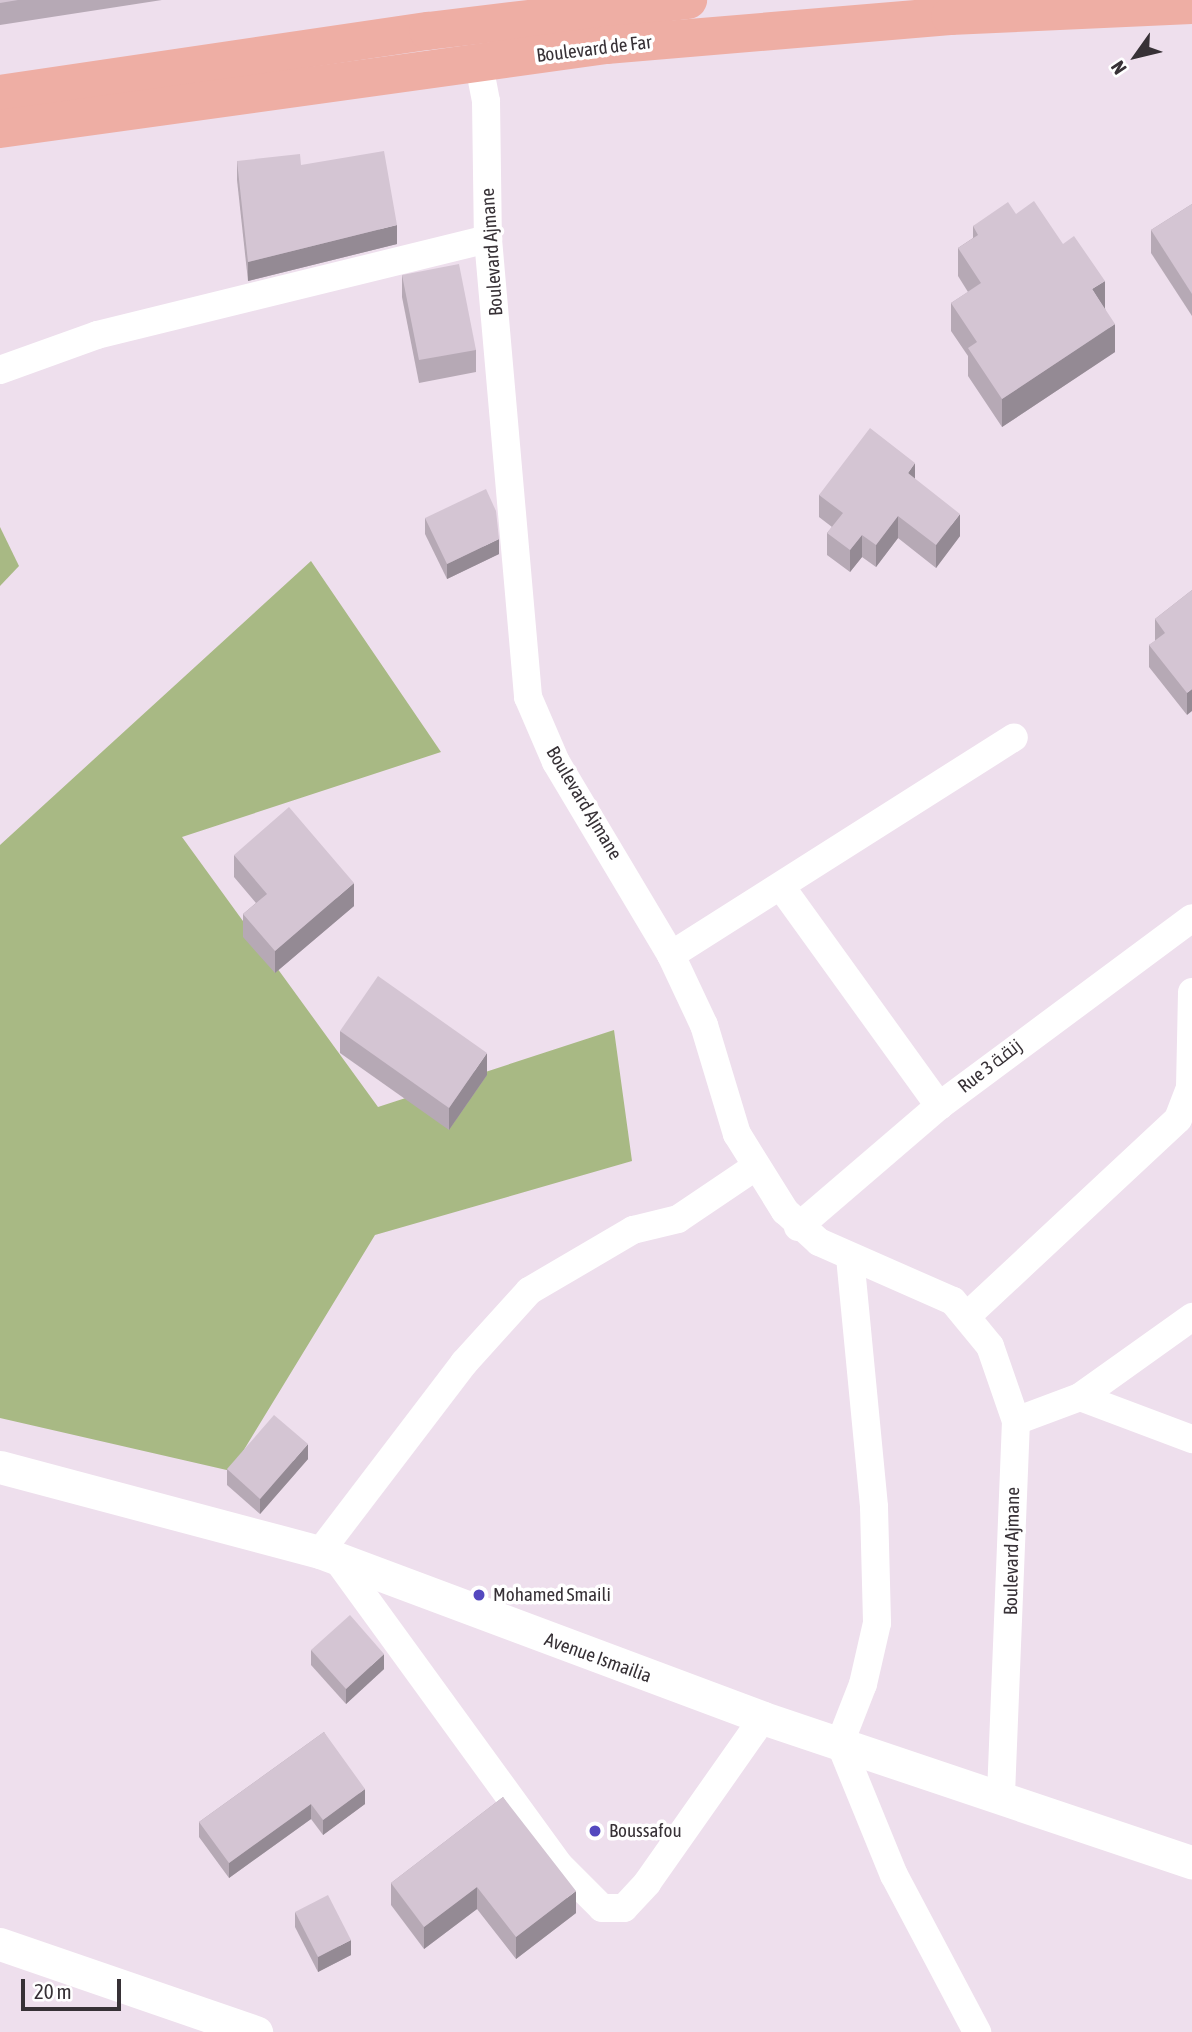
<!DOCTYPE html>
<meta charset="utf-8">
<style>
body{margin:0}
#map{position:relative;width:1192px;height:2032px;overflow:hidden;background:#eedfed;font-family:"Asap Condensed",Cairo,sans-serif}
div>[style]{position:absolute}
.green>*{inset:0;background:#a8b984}
.minor>*{height:28px;margin:-14px;padding:0 14px;transform-origin:14px;border-radius:14px;background:#fff}
.tertiary>*{height:33px;margin:-16.5px;padding:0 16.5px;transform-origin:16.5px;border-radius:16.5px;background:#fff}
.trunk>*{height:38px;margin:-19px;padding:0 19px;transform-origin:19px;border-radius:19px;background:#eeaea4}
.wall>*{inset:0;background:#b6a9b5}
.shaded-wall>*{inset:0;background:#948a94}
.building>*{inset:0;background:#d4c5d3}
.dots>*{width:19px;height:19px;translate:-50% -50%;box-sizing:border-box;border:4px solid #fff;border-radius:50%}
span{translate:-50% -50%;white-space:nowrap;text-align:center;line-height:1.15;-webkit-text-stroke:7px #fff;paint-order:stroke}
.street-label{font-size:19px;color:#373136}
.poi-label{font-size:19px;color:#373136}
.left{translate:0 -50%;text-align:left}
.north{position:absolute;left:1101px;top:21px;width:70px;height:70px;-webkit-text-stroke:5px #fff;paint-order:stroke;rotate:236deg;font-size:19px;font-weight:700;line-height:28px;text-align:center;color:#373136}
.north::after{content:'';display:block;margin:auto;width:24px;height:32px;background:#373136;clip-path:polygon(50% 0,100% 100%,50% 72%,0 100%)}
.scale{position:absolute;left:21px;top:1979px;width:100px;height:32px;box-sizing:border-box;border:4px solid #373136;border-top:0;padding-left:9px;font-size:21px;line-height:24px;white-space:nowrap;color:#373136;-webkit-text-stroke:5px #fff;paint-order:stroke}
</style>
<div id="map">
<div class="green">
<i style="clip-path:polygon(0 527px,19px 566px,0 586px)"></i>
<i style="clip-path:polygon(311px 561px,441px 752px,182px 837px,378px 1107px,614px 1030px,632px 1161px,375px 1235px,231px 1471px,0 1418px,0 845px)"></i>
</div>
<div class="minor">
<i style="left:479px;top:65px;width:37px;rotate:79deg"></i>
<i style="left:486px;top:101px;width:138px;rotate:89.2deg"></i>
<i style="left:488px;top:239px;width:460px;rotate:85deg"></i>
<i style="left:528px;top:697px;width:71px;rotate:66.7deg"></i>
<i style="left:556px;top:762px;width:225px;rotate:59.2deg"></i>
<i style="left:671px;top:955px;width:77px;rotate:64.8deg"></i>
<i style="left:704px;top:1025px;width:114px;rotate:73.2deg"></i>
<i style="left:737px;top:1134px;width:91px;rotate:58.1deg"></i>
<i style="left:785px;top:1211px;width:46px;rotate:42.4deg"></i>
<i style="left:819px;top:1242px;width:146px;rotate:23.8deg"></i>
<i style="left:953px;top:1301px;width:58px;rotate:50.6deg"></i>
<i style="left:990px;top:1346px;width:79px;rotate:70.9deg"></i>
<i style="left:1016px;top:1421px;width:377px;rotate:92.3deg"></i>
<i style="left:0;top:370px;width:103px;rotate:-19.8deg"></i>
<i style="left:97px;top:335px;width:403px;rotate:-13.8deg"></i>
<i style="left:782px;top:888px;width:269px;rotate:54.2deg"></i>
<i style="left:671px;top:955px;width:406px;rotate:-32.4deg"></i>
<i style="left:798px;top:1227px;width:186px;rotate:-40.6deg"></i>
<i style="left:939px;top:1106px;width:315px;rotate:-36.6deg"></i>
<i style="left:850px;top:1257px;width:251px;rotate:84.5deg"></i>
<i style="left:874px;top:1507px;width:116px;rotate:88.5deg"></i>
<i style="left:877px;top:1623px;width:63px;rotate:102.9deg"></i>
<i style="left:863px;top:1684px;width:63px;rotate:111.3deg"></i>
<i style="left:840px;top:1743px;width:143px;rotate:67.8deg"></i>
<i style="left:894px;top:1875px;width:178px;rotate:62.1deg"></i>
<i style="left:968px;top:1315px;width:287px;rotate:-43deg"></i>
<i style="left:1178px;top:1119px;width:33px;rotate:-69deg"></i>
<i style="left:1190px;top:1088px;width:96px;rotate:-88.8deg"></i>
<i style="left:1080px;top:1397px;width:138px;rotate:-35.5deg"></i>
<i style="left:1016px;top:1421px;width:68px;rotate:-20.6deg"></i>
<i style="left:1080px;top:1397px;width:120px;rotate:20.6deg"></i>
<i style="left:320px;top:1552px;width:238px;rotate:-52.7deg"></i>
<i style="left:464px;top:1363px;width:97px;rotate:-47.9deg"></i>
<i style="left:529px;top:1291px;width:121px;rotate:-30.4deg"></i>
<i style="left:633px;top:1230px;width:46px;rotate:-13.7deg"></i>
<i style="left:678px;top:1219px;width:93px;rotate:-34deg"></i>
<i style="left:336px;top:1558px;width:381px;rotate:54deg"></i>
<i style="left:560px;top:1866px;width:59px;rotate:45deg"></i>
<i style="left:602px;top:1908px;width:22px"></i>
<i style="left:624px;top:1908px;width:34px;rotate:-47deg"></i>
<i style="left:647px;top:1883px;width:202px;rotate:-54.9deg"></i>
</div>
<div class="tertiary">
<i style="left:0;top:1467px;width:331px;rotate:14.9deg"></i>
<i style="left:320px;top:1552px;width:473px;rotate:20.5deg"></i>
<i style="left:763px;top:1718px;width:453px;rotate:18.6deg"></i>
<i style="left:0;top:1944px;width:271px;rotate:19deg"></i>
</div>
<div class="trunk">
<i style="left:0;top:94px;width:433px;rotate:-8.4deg"></i>
<i style="left:428px;top:31px;width:262px;rotate:-6.8deg"></i>
<i style="left:0;top:129px;width:612px;rotate:-7.89deg"></i>
<i style="left:606px;top:45px;width:345px;rotate:-4.8deg"></i>
<i style="left:950px;top:16px;width:242px;rotate:-2.6deg"></i>
</div>
<div class="wall">
<i style="clip-path:polygon(0 0,162px 0,0 25px)"></i>
<i style="clip-path:polygon(237px 161px,301px 165px,397px 244px,248px 281px,237px 180px)"></i>
<i style="clip-path:polygon(1192px 204px,1192px 316px,1151px 253px,1151px 230px)"></i>
<i style="clip-path:polygon(1016px 214px,1105px 308px,1115px 352px,1002px 427px,968px 376px,968px 356px,951px 331px,951px 303px,968px 292px,958px 276px,958px 248px,973px 238px,973px 226px)"></i>
<i style="clip-path:polygon(402px 275px,476px 350px,476px 372px,419px 383px,402px 297px)"></i>
<i style="clip-path:polygon(915px 479px,960px 536px,936px 568px,898px 538px,876px 567px,862px 557px,850px 572px,827px 555px,827px 533px,832px 527px,819px 517px,819px 495px)"></i>
<i style="clip-path:polygon(425px 518px,499px 554px,447px 579px,425px 534px)"></i>
<i style="clip-path:polygon(1192px 590px,1187px 715px,1149px 667px,1149px 645px,1155px 641px,1155px 619px)"></i>
<i style="clip-path:polygon(234px 855px,354px 906px,275px 973px,243px 937px,243px 914px,256px 903px,234px 877px)"></i>
<i style="clip-path:polygon(340px 1031px,487px 1075px,449px 1130px,340px 1053px)"></i>
<i style="clip-path:polygon(308px 1459px,260px 1514px,227px 1485px,227px 1469px)"></i>
<i style="clip-path:polygon(311px 1650px,384px 1669px,346px 1704px,311px 1665px)"></i>
<i style="clip-path:polygon(324px 1732px,365px 1804px,323px 1835px,311px 1819px,229px 1878px,199px 1837px,199px 1822px)"></i>
<i style="clip-path:polygon(503px 1797px,576px 1913px,516px 1959px,477px 1909px,424px 1949px,391px 1905px,391px 1883px)"></i>
<i style="clip-path:polygon(295px 1912px,351px 1955px,318px 1972px,295px 1927px)"></i>
</div>
<div class="shaded-wall">
<i style="clip-path:polygon(397px 225px,397px 244px,248px 281px,248px 262px)"></i>
<i style="clip-path:polygon(1105px 281px,1105px 310px,1092px 289px)"></i>
<i style="clip-path:polygon(1115px 324px,1115px 352px,1002px 427px,1002px 399px)"></i>
<i style="clip-path:polygon(915px 463px,915px 485px,908px 473px)"></i>
<i style="clip-path:polygon(960px 514px,960px 536px,936px 568px,936px 545px)"></i>
<i style="clip-path:polygon(898px 516px,898px 538px,876px 567px,876px 545px)"></i>
<i style="clip-path:polygon(862px 535px,862px 557px,850px 572px,850px 550px)"></i>
<i style="clip-path:polygon(499px 539px,499px 554px,447px 579px,447px 564px)"></i>
<i style="clip-path:polygon(1192px 689px,1192px 711px,1187px 715px,1187px 693px)"></i>
<i style="clip-path:polygon(354px 883px,354px 906px,275px 973px,275px 951px)"></i>
<i style="clip-path:polygon(487px 1053px,487px 1075px,449px 1130px,449px 1108px)"></i>
<i style="clip-path:polygon(308px 1444px,308px 1459px,260px 1514px,260px 1499px)"></i>
<i style="clip-path:polygon(384px 1654px,384px 1669px,346px 1704px,346px 1689px)"></i>
<i style="clip-path:polygon(365px 1789px,365px 1804px,323px 1835px,323px 1820px)"></i>
<i style="clip-path:polygon(311px 1804px,311px 1819px,229px 1878px,229px 1863px)"></i>
<i style="clip-path:polygon(477px 1887px,477px 1909px,424px 1949px,424px 1927px)"></i>
<i style="clip-path:polygon(576px 1891px,576px 1913px,516px 1959px,516px 1937px)"></i>
<i style="clip-path:polygon(351px 1940px,351px 1955px,318px 1972px,318px 1957px)"></i>
</div>
<div class="building">
<i style="clip-path:polygon(0 0,18px 0,0 3px)"></i>
<i style="clip-path:polygon(384px 151px,397px 225px,248px 262px,237px 161px,300px 154px,301px 165px)"></i>
<i style="clip-path:polygon(1034px 201px,1063px 244px,1074px 236px,1105px 281px,1092px 289px,1115px 324px,1002px 399px,968px 348px,977px 342px,951px 303px,981px 283px,958px 248px,978px 235px,973px 226px,1008px 202px,1016px 214px)"></i>
<i style="clip-path:polygon(1192px 204px,1192px 294px,1151px 230px)"></i>
<i style="clip-path:polygon(459px 264px,476px 350px,419px 360px,402px 275px)"></i>
<i style="clip-path:polygon(870px 428px,915px 463px,908px 473px,960px 514px,936px 545px,898px 516px,876px 545px,862px 535px,850px 550px,827px 533px,843px 513px,819px 495px)"></i>
<i style="clip-path:polygon(486px 489px,496px 511px,499px 539px,447px 564px,425px 518px)"></i>
<i style="clip-path:polygon(1192px 590px,1192px 689px,1187px 693px,1149px 645px,1165px 633px,1155px 619px)"></i>
<i style="clip-path:polygon(289px 807px,354px 883px,275px 951px,243px 914px,267px 894px,234px 855px)"></i>
<i style="clip-path:polygon(378px 976px,487px 1053px,449px 1108px,340px 1031px)"></i>
<i style="clip-path:polygon(274px 1415px,308px 1444px,260px 1499px,227px 1469px)"></i>
<i style="clip-path:polygon(350px 1615px,384px 1654px,346px 1689px,311px 1650px)"></i>
<i style="clip-path:polygon(324px 1732px,365px 1789px,323px 1820px,311px 1804px,229px 1863px,199px 1822px)"></i>
<i style="clip-path:polygon(503px 1797px,576px 1891px,516px 1937px,477px 1887px,424px 1927px,391px 1883px)"></i>
<i style="clip-path:polygon(328px 1895px,351px 1940px,318px 1957px,295px 1912px)"></i>
</div>
<div class="dots">
<i style="left:479px;top:1595px;background:#5448bf"></i>
<i style="left:595px;top:1831px;background:#5448bf"></i>
</div>
<div class="street-label">
<span style="left:594px;top:49px;rotate:-7deg">Boulevard de Far</span>
<span style="left:492px;top:252px;rotate:-94deg">Boulevard Ajmane</span>
<span style="left:584px;top:803px;rotate:59deg">Boulevard Ajmane</span>
<span style="left:990px;top:1066px;rotate:-38deg">Rue 3 زنقة</span>
<span style="left:1012px;top:1551px;rotate:-89deg">Boulevard Ajmane</span>
<span style="left:598px;top:1658px;rotate:20deg">Avenue Ismailia</span>
</div>
<div class="poi-label">
<span class="left" style="left:493px;top:1595px">Mohamed Smaili</span>
<span class="left" style="left:609px;top:1831px">Boussafou</span>
</div>
<div class="north">N</div>
<div class="scale">20 m</div>
</div>
